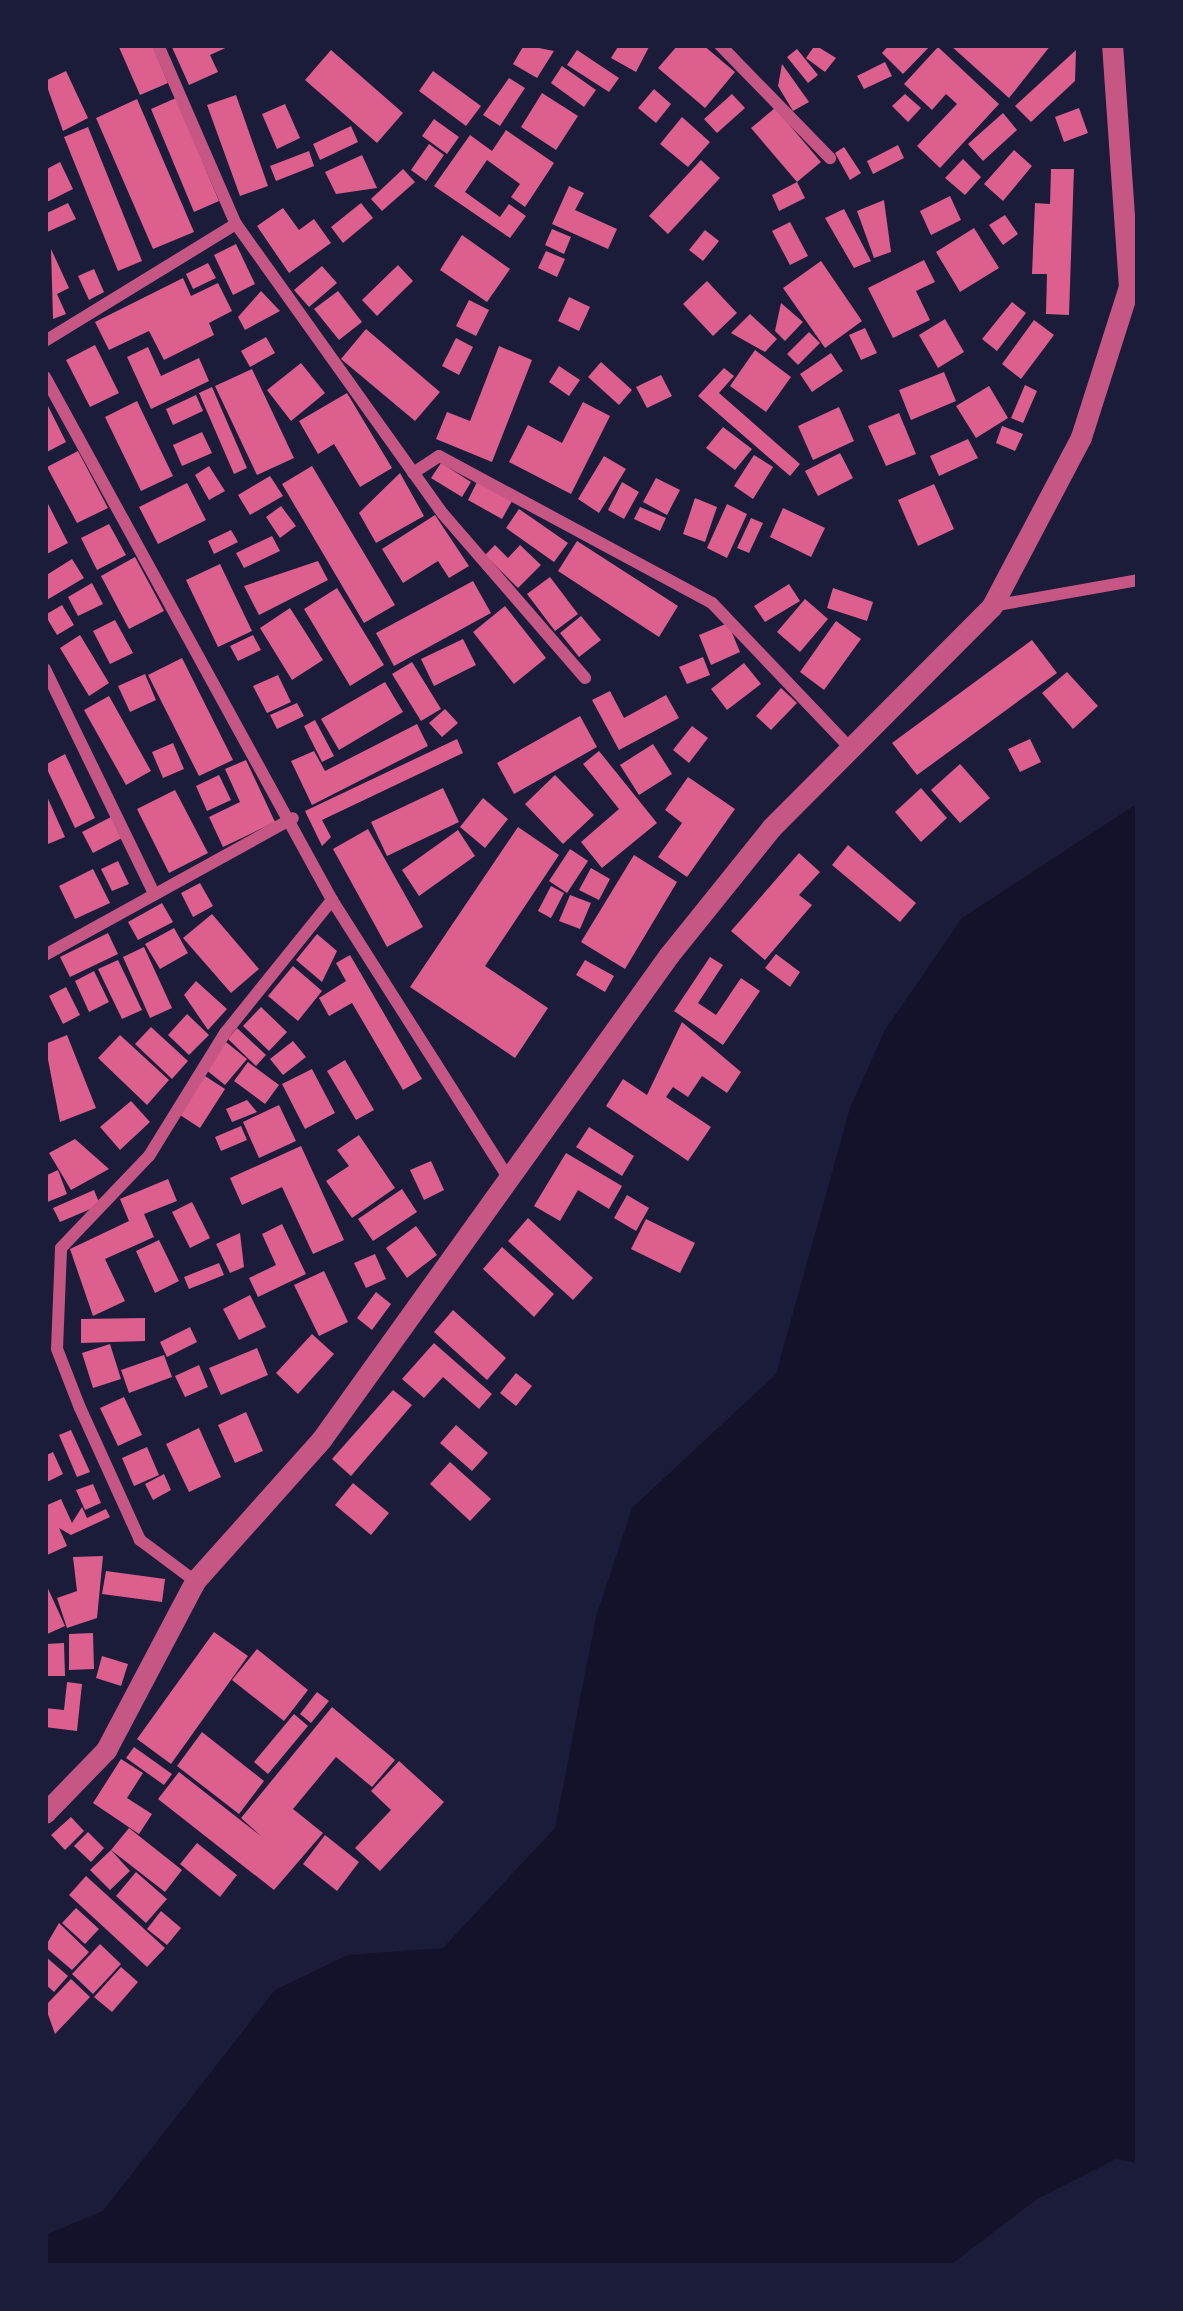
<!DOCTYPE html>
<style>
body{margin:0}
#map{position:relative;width:1183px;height:2311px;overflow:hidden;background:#1b1b3a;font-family:"Fira Sans Condensed",sans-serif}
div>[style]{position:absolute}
.water>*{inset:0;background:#12122b}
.building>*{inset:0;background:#dd5f8e}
.minor>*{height:12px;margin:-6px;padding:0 6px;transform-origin:6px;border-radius:6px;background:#c65784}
.tertiary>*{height:21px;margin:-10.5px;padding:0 10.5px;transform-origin:10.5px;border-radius:10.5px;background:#c65784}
span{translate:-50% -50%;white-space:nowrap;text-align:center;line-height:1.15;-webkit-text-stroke:12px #1b1b3a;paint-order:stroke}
.frame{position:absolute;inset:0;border:48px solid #1b1b3a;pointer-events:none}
</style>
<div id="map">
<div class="water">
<i style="clip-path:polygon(1138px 803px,1138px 2163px,1116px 2159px,1037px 2199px,949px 2266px,45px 2266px,45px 2235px,103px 2211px,275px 1990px,348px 1955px,443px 1948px,555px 1828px,596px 1617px,632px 1508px,776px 1374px,850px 1108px,885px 1030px,962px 918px)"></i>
</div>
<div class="building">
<i style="clip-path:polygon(118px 45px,152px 45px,168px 83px,140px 95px)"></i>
<i style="clip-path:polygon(171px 45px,232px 45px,210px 55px,218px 72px,189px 85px)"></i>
<i style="clip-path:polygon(524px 45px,554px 51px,537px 78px,513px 64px)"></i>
<i style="clip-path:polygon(619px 45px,650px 45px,636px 72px,611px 58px)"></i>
<i style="clip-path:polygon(678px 45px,703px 45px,735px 72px,705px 108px,658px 68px)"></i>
<i style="clip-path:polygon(815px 45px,836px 58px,825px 72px,806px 58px)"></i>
<i style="clip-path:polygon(889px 45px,931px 45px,903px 74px,882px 53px)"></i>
<i style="clip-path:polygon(950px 45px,1051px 45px,1009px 98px)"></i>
<i style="clip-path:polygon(938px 47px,999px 104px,940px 168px,917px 146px,957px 104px,946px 94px,932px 110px,904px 84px)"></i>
<i style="clip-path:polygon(797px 49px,818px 75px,808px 83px,787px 57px)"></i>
<i style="clip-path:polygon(331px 50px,403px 113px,377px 143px,305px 80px)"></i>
<i style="clip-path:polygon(577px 50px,619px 78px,609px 92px,567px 65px)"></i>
<i style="clip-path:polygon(1076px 50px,1075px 81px,1031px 122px,1015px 106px)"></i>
<i style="clip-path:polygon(885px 62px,892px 76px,864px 89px,857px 76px)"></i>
<i style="clip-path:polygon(782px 64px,809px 102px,793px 111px,778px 86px)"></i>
<i style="clip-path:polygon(562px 66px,596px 90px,584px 107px,551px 83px)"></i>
<i style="clip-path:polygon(66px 71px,88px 118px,63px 131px,45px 81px)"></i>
<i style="clip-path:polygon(433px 71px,481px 106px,466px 126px,419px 91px)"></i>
<i style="clip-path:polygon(509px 78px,525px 88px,500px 126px,483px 115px)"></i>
<i style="clip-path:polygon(654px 89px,671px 104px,656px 123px,638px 108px)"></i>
<i style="clip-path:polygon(542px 93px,578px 116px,556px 150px,521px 127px)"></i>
<i style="clip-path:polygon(732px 94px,745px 108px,717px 133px,704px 119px)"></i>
<i style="clip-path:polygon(905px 94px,921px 108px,908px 122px,892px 106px)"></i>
<i style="clip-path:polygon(236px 95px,268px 186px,240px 196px,207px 105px)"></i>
<i style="clip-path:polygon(176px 98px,219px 201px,194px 212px,151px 109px)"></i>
<i style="clip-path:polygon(137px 99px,194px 232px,153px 249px,96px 118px)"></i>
<i style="clip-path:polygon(285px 104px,300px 138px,277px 149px,262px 114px)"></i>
<i style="clip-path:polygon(775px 108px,821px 162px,797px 182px,751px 128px)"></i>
<i style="clip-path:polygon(1079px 108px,1088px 133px,1064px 142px,1055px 117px)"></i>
<i style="clip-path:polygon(1003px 113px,1017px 130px,983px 161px,968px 144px)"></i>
<i style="clip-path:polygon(682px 117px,710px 142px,688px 167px,660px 144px)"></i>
<i style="clip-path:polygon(434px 119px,459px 137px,447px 154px,422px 136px)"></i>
<i style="clip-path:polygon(351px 126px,358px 142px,320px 160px,313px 144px)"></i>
<i style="clip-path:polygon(88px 127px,142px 261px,118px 271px,64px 137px)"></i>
<i style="clip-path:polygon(506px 130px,554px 163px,525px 207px,511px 197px,520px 184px,487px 160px,465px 192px,500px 217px,509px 204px,526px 216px,510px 238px,434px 186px,470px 135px,492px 151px)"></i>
<i style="clip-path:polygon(429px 144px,444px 155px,426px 181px,411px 170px)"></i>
<i style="clip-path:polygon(898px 145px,904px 158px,873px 174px,867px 161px)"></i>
<i style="clip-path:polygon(844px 147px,861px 173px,850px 180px,835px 153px)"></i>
<i style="clip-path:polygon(1014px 150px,1032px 166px,1003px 201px,984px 184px)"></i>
<i style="clip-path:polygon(309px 151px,314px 166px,276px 181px,270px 166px)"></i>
<i style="clip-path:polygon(362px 155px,377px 188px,336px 194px,325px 172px)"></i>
<i style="clip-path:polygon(963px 159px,981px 177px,965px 195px,945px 178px)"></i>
<i style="clip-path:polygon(701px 160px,720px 178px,668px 234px,649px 216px)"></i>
<i style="clip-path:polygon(60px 162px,73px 189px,45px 203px,45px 170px)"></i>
<i style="clip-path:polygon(403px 169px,415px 182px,382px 211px,371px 199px)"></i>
<i style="clip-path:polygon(1051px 169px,1074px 169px,1069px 315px,1046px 314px,1047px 274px,1032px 274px,1035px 203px,1050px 204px)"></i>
<i style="clip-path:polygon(797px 182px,805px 198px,779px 211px,772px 195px)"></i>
<i style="clip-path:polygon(569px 186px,584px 193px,575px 210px,617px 229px,608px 249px,552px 224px)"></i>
<i style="clip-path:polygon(950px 196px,961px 220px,931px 235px,920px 211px)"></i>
<i style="clip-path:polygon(884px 200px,891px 252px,874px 258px,857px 211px)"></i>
<i style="clip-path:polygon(68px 203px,76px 219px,45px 233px,45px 214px)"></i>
<i style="clip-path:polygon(361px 203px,373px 218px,343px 243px,331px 227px)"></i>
<i style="clip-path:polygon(283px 208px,299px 230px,314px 219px,331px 243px,289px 273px,257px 226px)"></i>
<i style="clip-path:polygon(844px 209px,871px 261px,854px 268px,825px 218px)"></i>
<i style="clip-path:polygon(1005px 215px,1018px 234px,1003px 245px,989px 225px)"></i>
<i style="clip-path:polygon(790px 222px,808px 256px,790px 265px,772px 231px)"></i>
<i style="clip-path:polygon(974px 228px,999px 268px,960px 292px,936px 252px)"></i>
<i style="clip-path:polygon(552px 229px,571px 237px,564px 254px,545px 245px)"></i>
<i style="clip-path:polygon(705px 230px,719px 241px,703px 261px,689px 250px)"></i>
<i style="clip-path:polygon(462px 235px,510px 269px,487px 302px,440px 270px)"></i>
<i style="clip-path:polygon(236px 244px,255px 284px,233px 295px,214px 255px)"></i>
<i style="clip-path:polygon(51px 249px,69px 288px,57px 294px,66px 314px,53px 319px)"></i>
<i style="clip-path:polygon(546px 251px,565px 259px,557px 277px,538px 268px)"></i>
<i style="clip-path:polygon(924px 260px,935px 282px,916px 291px,930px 320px,893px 338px,868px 288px)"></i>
<i style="clip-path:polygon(821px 261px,862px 321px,825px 348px,783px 288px)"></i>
<i style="clip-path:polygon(208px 263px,216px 278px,193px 289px,186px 274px)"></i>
<i style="clip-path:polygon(398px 265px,413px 281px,377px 316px,362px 300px)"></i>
<i style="clip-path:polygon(322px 266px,337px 283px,309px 307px,294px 290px)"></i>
<i style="clip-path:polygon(94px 269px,104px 292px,89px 300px,78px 276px)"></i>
<i style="clip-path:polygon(183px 278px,191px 296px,218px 283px,232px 311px,209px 323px,214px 335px,164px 360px,149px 331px,109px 350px,95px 322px)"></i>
<i style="clip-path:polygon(707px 281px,737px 313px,713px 336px,683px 304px)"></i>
<i style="clip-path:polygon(261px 291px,280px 311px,245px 330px,238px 317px)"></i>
<i style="clip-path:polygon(338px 291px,362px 322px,339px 340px,314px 309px)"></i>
<i style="clip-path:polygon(569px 297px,590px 307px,579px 331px,558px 321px)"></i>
<i style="clip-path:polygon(469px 300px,489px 310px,476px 336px,456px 326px)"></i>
<i style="clip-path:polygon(1012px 302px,1026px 313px,997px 351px,982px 339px)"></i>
<i style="clip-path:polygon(781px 303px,803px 322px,785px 341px,775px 331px)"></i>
<i style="clip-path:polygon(750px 314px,777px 339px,765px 352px,731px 333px)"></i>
<i style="clip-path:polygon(945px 319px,964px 352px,938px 368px,919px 335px)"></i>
<i style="clip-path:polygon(1034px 320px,1054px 335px,1021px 379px,1002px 364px)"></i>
<i style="clip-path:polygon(865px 328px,877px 353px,861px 360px,849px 335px)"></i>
<i style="clip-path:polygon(366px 329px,440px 392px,415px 421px,341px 359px)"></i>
<i style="clip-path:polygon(809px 332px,820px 343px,798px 365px,787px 354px)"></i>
<i style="clip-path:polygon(266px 337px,275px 353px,250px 367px,241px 351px)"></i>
<i style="clip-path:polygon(456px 338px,473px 347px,459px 375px,442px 366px)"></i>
<i style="clip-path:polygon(95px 345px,119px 393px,90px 407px,66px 360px)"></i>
<i style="clip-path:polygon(499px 346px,532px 360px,492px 462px,436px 439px,447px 412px,470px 421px)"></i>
<i style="clip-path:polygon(148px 347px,161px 376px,199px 358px,209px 381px,151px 409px,127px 357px)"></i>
<i style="clip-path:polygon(755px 350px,791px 377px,766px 412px,730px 386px)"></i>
<i style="clip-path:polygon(831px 353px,843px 371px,812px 392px,800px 374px)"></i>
<i style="clip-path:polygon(601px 362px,632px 390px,619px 405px,588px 377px)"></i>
<i style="clip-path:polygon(301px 363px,325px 393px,291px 421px,267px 390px)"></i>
<i style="clip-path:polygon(559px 366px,580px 380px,569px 396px,549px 382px)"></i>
<i style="clip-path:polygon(724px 368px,734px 376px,719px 393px,800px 464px,790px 476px,698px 396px)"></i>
<i style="clip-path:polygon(252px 369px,294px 458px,257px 475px,215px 386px)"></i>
<i style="clip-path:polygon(944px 372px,956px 401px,911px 420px,899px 390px)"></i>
<i style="clip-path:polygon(661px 375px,672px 396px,647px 408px,636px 387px)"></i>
<i style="clip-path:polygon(1025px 385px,1037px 391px,1023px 423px,1011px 418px)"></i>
<i style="clip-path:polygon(989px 386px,1008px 418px,976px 438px,956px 406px)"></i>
<i style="clip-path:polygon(212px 387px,247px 468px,234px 474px,199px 393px)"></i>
<i style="clip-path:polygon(347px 393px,392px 468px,360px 487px,334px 444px,318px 454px,299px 421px)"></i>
<i style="clip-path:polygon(196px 395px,203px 411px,173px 425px,166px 409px)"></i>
<i style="clip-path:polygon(45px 400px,66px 442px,45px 453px)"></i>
<i style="clip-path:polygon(137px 401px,173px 476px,141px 491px,105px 417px)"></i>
<i style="clip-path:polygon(583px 402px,610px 416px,571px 494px,509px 462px,528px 425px,562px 443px)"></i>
<i style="clip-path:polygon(839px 407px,854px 441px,813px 460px,798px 426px)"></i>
<i style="clip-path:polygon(899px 413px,916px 454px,886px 466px,868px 426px)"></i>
<i style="clip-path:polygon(1002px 426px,1023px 434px,1015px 451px,996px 443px)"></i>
<i style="clip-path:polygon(723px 427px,752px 449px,735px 470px,706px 448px)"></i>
<i style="clip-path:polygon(202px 432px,212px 453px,182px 466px,173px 445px)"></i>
<i style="clip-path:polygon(968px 439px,978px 458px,939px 476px,930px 456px)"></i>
<i style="clip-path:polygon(78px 451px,108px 508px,77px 523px,47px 467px)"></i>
<i style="clip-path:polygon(840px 453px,853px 478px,818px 496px,805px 471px)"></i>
<i style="clip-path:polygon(754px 455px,773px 467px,753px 499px,734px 486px)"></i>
<i style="clip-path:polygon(604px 456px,626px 469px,599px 513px,578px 499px)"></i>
<i style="clip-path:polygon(441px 463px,471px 482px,462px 497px,431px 478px)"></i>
<i style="clip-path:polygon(209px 466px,225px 491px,209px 500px,195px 475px)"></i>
<i style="clip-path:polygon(312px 466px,395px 605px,364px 623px,282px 484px)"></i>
<i style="clip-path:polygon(400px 473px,424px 516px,376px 543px,359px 513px)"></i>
<i style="clip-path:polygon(270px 476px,283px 496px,250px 515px,238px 495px)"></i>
<i style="clip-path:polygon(656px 478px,680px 490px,667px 515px,643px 502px)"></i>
<i style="clip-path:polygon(477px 482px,512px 501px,502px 519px,468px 500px)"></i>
<i style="clip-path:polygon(622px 482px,639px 492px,624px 519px,608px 510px)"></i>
<i style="clip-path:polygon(187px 483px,206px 520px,158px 544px,139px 507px)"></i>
<i style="clip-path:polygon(934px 484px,954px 529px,918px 546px,898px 500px)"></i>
<i style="clip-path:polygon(45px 498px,68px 543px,45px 555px)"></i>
<i style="clip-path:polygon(695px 498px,717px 507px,705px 542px,683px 534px)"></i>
<i style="clip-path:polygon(727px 504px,747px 514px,727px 558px,707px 548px)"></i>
<i style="clip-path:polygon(281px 506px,296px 526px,280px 538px,266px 517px)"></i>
<i style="clip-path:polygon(640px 507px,666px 518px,660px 531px,634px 519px)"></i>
<i style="clip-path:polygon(783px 508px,825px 528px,811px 557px,770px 537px)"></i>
<i style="clip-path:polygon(519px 509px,568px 543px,554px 562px,506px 528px)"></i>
<i style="clip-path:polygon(435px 515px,469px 566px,449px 578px,438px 561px,403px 583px,382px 549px)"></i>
<i style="clip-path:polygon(751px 518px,763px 523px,749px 553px,737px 548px)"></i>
<i style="clip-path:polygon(109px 524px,126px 555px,97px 570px,81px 538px)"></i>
<i style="clip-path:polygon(231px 530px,238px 542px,214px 554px,208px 541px)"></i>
<i style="clip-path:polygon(272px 536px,280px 551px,244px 568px,236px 553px)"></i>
<i style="clip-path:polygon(577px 541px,678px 606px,659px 637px,558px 571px)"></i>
<i style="clip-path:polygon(495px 545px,508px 558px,520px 545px,541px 565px,518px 588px,485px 555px)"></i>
<i style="clip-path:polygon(135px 557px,164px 611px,129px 629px,101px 576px)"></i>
<i style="clip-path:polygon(72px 559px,84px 578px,45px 601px,45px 576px)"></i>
<i style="clip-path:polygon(318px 561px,328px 580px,259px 615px,244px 586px)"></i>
<i style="clip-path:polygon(220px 564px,252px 631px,218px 647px,186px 580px)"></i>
<i style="clip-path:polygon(550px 577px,578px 614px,555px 631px,527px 594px)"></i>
<i style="clip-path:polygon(473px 581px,491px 613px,394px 666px,376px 633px)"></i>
<i style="clip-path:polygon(92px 583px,103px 604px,78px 616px,68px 597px)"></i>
<i style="clip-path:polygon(789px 584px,800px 601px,765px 622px,754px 606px)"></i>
<i style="clip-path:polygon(337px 588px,384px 665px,350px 686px,304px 609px)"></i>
<i style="clip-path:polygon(833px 588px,873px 602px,867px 621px,827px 608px)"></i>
<i style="clip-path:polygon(805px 599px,828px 619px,800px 652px,777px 632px)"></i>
<i style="clip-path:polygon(62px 605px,74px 625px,57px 635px,45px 615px)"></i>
<i style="clip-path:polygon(505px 606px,546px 658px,514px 684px,473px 632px)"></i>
<i style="clip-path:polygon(290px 608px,323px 660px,292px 680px,260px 628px)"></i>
<i style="clip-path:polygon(581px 616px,601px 640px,579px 657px,560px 633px)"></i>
<i style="clip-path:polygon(115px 620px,133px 653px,110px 664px,93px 631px)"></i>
<i style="clip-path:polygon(836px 621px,861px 639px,824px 690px,800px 672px)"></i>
<i style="clip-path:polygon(728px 623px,740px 652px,711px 665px,699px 635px)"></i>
<i style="clip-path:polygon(80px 635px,109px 683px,89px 696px,60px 648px)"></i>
<i style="clip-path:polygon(253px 635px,261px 650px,238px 661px,230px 646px)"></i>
<i style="clip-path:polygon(463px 639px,476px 665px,434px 686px,421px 659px)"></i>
<i style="clip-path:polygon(1032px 640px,1057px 673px,917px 775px,892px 743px)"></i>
<i style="clip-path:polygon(703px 657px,710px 675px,687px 684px,679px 667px)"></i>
<i style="clip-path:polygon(182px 658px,233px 760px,199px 776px,148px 675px)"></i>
<i style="clip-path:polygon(412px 662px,441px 709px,421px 721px,392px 674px)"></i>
<i style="clip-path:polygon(744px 663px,761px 684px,727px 710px,711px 689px)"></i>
<i style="clip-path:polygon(1067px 672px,1098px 706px,1073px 729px,1042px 693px)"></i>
<i style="clip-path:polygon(145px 674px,156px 700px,130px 712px,118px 686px)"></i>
<i style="clip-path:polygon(278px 675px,291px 702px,267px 713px,253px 686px)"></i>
<i style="clip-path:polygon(385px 682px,403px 712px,339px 750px,321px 719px)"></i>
<i style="clip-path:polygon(781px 688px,797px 703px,771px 730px,756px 716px)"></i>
<i style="clip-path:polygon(610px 691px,624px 718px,666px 695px,679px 718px,619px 750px,592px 700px)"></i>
<i style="clip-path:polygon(109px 696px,151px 771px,126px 785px,84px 710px)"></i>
<i style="clip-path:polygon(297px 703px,304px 716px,277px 729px,270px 715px)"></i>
<i style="clip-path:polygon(445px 709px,458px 723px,442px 737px,429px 723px)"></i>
<i style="clip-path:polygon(580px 716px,597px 747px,514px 794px,497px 763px)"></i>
<i style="clip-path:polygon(315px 720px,334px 756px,322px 762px,304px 726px)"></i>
<i style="clip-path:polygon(417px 724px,428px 746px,312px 805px,291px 761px,314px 751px,325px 771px)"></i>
<i style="clip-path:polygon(692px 726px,708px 738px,689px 763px,673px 750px)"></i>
<i style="clip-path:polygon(457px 739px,463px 753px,322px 820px,331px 837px,322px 846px,305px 811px)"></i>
<i style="clip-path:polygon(1030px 739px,1041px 762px,1020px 772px,1008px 749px)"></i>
<i style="clip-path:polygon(173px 743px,184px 769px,163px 778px,152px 752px)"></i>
<i style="clip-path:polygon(653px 744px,672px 774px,639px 795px,620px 765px)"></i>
<i style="clip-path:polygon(599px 751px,657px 823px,602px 868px,581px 842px,619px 809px,583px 764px)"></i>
<i style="clip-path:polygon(65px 754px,95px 818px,75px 828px,45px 765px)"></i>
<i style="clip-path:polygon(246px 760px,275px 822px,223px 847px,209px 817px,240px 802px,225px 769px)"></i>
<i style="clip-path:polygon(960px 764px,990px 798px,960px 823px,931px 790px)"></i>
<i style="clip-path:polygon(219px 775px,231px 800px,207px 811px,196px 786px)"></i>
<i style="clip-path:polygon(555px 775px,594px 815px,563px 844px,525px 804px)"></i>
<i style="clip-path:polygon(688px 777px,735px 809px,687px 877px,658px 857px,682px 823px,665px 810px)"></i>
<i style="clip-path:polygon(443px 788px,459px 822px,387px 856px,371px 822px)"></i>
<i style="clip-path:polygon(921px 788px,947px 818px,921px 842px,895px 812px)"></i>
<i style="clip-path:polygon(175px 790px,208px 853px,169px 873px,137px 809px)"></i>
<i style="clip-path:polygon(45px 792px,65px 837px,48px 844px,45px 837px)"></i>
<i style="clip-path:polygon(483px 798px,508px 819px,485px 848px,460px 827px)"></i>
<i style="clip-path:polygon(111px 817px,122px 838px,93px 853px,82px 832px)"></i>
<i style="clip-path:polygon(518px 827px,559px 855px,485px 966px,548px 1008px,515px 1058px,410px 987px)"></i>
<i style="clip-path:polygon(368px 829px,423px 927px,387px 947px,333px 849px)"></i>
<i style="clip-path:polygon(458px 830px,475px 856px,419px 896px,402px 870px)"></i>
<i style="clip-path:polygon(848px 845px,916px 903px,900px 922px,832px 865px)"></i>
<i style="clip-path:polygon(570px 849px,588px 861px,567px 893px,549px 881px)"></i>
<i style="clip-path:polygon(799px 853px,820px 872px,799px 895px,812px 905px,765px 960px,731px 931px)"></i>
<i style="clip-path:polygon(634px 855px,677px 882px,625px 969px,581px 942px)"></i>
<i style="clip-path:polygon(118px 861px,129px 884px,112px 891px,101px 869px)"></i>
<i style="clip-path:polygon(591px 868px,610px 879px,599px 900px,579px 890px)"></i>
<i style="clip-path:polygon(93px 869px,110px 903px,75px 919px,59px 886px)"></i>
<i style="clip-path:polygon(200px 883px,213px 906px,193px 917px,181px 893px)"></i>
<i style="clip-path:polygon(551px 886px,564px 893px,551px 918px,538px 911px)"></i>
<i style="clip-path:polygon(570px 895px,591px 903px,580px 929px,559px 921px)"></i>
<i style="clip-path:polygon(162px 903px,173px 922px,138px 940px,128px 922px)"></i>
<i style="clip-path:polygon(212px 914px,259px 969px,231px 993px,183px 938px)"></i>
<i style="clip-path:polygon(174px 928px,188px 953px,160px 969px,145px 944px)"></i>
<i style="clip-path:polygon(108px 933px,118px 954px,70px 977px,60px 957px)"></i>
<i style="clip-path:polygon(317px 934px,337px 951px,322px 982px,296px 960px)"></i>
<i style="clip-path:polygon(144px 947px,172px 1008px,150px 1018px,123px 957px)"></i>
<i style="clip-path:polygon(776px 954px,800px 972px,790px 987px,765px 968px)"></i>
<i style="clip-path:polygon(350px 955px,422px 1079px,403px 1090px,352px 1003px,329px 1016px,319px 998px,346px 981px,336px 963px)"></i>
<i style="clip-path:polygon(710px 957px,723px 965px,698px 1003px,716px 1015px,741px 978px,760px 991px,723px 1045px,674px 1011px)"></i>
<i style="clip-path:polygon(118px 960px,142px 1010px,122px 1019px,98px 969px)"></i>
<i style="clip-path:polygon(585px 960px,614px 976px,605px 992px,576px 975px)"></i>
<i style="clip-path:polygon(293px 966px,322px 991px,298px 1021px,268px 996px)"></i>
<i style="clip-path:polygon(94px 971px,109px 1002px,89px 1012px,75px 981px)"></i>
<i style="clip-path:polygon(196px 981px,227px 1009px,208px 1030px,184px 995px)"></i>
<i style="clip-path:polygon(66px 987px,80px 1015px,63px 1024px,49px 996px)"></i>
<i style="clip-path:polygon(261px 1007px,287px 1032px,269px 1051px,243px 1026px)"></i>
<i style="clip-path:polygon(187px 1014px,209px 1035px,189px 1055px,168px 1035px)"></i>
<i style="clip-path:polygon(682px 1022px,741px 1072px,727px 1093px,702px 1076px,688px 1097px,673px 1087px,666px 1097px,711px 1127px,688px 1161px,606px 1106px,623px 1079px,647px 1095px)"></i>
<i style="clip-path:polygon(151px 1027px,188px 1061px,172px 1079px,135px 1044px)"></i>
<i style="clip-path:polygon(237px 1028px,266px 1055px,256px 1066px,228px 1039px)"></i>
<i style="clip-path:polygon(67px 1035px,96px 1108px,60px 1122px,45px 1044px)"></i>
<i style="clip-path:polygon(120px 1035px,169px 1080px,147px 1105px,98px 1058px)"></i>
<i style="clip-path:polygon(293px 1041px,306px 1057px,283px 1075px,270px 1059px)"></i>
<i style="clip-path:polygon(226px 1042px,247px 1059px,225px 1085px,205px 1069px)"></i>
<i style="clip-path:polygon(345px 1060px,374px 1110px,356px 1120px,327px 1071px)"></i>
<i style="clip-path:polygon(248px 1062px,279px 1085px,265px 1104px,234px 1081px)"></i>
<i style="clip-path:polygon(312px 1069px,335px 1113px,305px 1129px,282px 1084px)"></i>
<i style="clip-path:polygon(205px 1076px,225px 1089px,200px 1128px,180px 1115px)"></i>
<i style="clip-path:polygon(247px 1100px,257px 1112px,232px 1122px,226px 1109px)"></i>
<i style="clip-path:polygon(131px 1101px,150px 1122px,120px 1150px,100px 1127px)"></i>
<i style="clip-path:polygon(279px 1105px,296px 1141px,259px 1158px,243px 1122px)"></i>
<i style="clip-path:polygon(241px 1126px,247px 1140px,221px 1151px,215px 1137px)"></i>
<i style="clip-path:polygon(589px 1127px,634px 1156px,622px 1176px,576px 1147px)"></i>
<i style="clip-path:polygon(359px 1135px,395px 1188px,352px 1218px,326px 1181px,349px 1166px,337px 1150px)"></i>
<i style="clip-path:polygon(75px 1139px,109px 1169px,71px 1190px,49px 1153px)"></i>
<i style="clip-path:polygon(301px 1146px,344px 1240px,313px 1254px,282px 1187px,242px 1205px,230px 1178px)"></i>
<i style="clip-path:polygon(566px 1153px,622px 1186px,609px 1209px,578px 1190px,560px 1221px,534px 1206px)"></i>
<i style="clip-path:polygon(431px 1161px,444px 1190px,424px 1200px,410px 1170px)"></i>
<i style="clip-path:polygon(58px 1170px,67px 1194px,45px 1203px,45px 1176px)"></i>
<i style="clip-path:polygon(168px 1179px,177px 1201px,144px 1214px,154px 1237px,105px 1259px,125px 1301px,93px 1316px,70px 1249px,129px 1221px,120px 1199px)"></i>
<i style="clip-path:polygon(402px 1189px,417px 1212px,373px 1241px,358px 1219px)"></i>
<i style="clip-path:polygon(94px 1190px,100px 1205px,60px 1222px,53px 1208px)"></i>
<i style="clip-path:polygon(627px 1195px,649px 1208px,636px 1231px,614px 1218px)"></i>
<i style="clip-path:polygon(192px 1202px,210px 1238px,190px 1248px,172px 1212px)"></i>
<i style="clip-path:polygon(528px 1218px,593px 1278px,573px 1300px,508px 1241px)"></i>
<i style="clip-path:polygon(646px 1219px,695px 1243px,680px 1273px,631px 1249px)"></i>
<i style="clip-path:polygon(282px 1224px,306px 1274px,258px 1297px,249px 1278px,276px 1265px,262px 1234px)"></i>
<i style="clip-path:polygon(416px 1226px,437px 1255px,407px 1278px,386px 1248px)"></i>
<i style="clip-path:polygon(240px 1233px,244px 1267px,230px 1273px,216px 1244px)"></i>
<i style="clip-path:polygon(159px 1240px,179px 1281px,155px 1293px,136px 1251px)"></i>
<i style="clip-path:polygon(502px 1247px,554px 1294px,534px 1317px,483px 1269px)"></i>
<i style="clip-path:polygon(375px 1254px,386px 1279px,366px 1288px,354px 1263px)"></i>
<i style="clip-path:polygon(219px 1263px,224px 1275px,189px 1289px,184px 1277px)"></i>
<i style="clip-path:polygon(324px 1271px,348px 1322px,319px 1336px,294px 1285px)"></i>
<i style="clip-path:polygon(376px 1292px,391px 1304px,372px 1330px,357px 1318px)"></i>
<i style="clip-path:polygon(250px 1295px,266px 1327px,239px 1340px,223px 1309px)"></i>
<i style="clip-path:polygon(453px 1310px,506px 1358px,487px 1380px,434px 1332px)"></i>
<i style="clip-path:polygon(145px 1318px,145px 1341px,81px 1343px,81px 1319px)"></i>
<i style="clip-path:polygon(190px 1327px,197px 1342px,167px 1357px,160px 1342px)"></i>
<i style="clip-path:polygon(312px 1334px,334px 1354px,298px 1394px,276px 1373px)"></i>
<i style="clip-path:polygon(434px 1343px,492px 1394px,479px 1409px,443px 1377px,424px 1398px,402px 1379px)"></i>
<i style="clip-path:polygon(110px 1344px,121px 1379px,93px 1388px,82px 1353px)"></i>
<i style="clip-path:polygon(257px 1348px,268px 1375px,221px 1395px,209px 1368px)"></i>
<i style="clip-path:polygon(164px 1355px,172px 1377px,129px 1393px,121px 1370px)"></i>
<i style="clip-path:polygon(199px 1365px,208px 1387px,185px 1397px,175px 1376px)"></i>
<i style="clip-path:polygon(516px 1373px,532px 1386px,516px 1406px,500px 1393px)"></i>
<i style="clip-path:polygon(393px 1390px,412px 1405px,351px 1476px,332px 1459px)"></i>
<i style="clip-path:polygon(124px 1397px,142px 1435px,118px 1446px,100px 1408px)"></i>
<i style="clip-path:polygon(246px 1412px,263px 1451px,235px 1463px,218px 1425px)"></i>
<i style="clip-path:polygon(456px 1425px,488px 1453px,472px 1471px,440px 1443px)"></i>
<i style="clip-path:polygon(199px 1428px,221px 1477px,189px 1492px,166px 1444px)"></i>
<i style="clip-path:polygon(71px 1430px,90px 1472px,77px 1477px,59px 1435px)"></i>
<i style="clip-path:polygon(147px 1447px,159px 1475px,134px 1486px,122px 1458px)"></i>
<i style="clip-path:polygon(53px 1452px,63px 1474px,45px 1483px,45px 1456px)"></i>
<i style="clip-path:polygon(450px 1462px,491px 1499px,470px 1521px,430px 1484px)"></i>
<i style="clip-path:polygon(164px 1474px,171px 1490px,153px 1500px,145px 1484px)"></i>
<i style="clip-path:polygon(353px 1483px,389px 1513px,371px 1535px,335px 1505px)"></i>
<i style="clip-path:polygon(93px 1484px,101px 1503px,85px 1510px,76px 1490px)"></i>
<i style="clip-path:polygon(61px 1499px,72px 1523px,82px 1507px,87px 1518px,106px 1509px,110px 1517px,71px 1535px,59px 1528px,67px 1546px,45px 1556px,45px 1506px)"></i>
<i style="clip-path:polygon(103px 1556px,97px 1618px,67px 1628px,57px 1598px,77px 1591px,73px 1557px)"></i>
<i style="clip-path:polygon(106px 1571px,165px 1579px,162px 1602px,102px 1594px)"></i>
<i style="clip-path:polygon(45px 1582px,65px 1626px,45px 1635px)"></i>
<i style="clip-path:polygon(214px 1632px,248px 1656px,171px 1764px,137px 1739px)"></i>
<i style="clip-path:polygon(93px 1633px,94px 1669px,69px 1670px,69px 1634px)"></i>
<i style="clip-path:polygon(64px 1643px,65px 1676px,45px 1676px,45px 1644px)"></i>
<i style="clip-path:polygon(257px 1649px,308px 1690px,284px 1721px,232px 1680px)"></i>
<i style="clip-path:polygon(102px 1656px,128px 1664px,121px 1686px,96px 1678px)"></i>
<i style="clip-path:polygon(67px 1682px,82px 1684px,77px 1731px,45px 1727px,45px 1708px,64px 1710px)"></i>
<i style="clip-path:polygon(317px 1692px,329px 1701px,311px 1723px,300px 1714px)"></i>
<i style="clip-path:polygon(332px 1707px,395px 1760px,372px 1787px,336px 1757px,293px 1809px,323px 1833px,274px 1890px,158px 1799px,179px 1772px,262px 1837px,241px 1818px)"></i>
<i style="clip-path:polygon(294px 1714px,308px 1726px,268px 1774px,254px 1762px)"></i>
<i style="clip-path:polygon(202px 1732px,264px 1781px,239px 1814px,177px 1766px)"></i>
<i style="clip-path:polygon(134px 1747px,172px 1774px,164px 1785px,126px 1758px)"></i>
<i style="clip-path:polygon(121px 1759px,143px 1773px,127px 1798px,152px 1814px,139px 1834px,93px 1803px)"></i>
<i style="clip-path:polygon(399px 1761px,444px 1802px,380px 1871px,355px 1848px,391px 1810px,371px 1791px)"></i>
<i style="clip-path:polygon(71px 1817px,84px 1831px,65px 1850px,51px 1835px)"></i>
<i style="clip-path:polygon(129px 1828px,182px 1870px,165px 1892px,111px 1850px)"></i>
<i style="clip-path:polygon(88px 1832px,104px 1848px,91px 1862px,74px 1846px)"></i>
<i style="clip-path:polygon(325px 1835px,359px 1862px,337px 1891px,303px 1864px)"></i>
<i style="clip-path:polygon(197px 1843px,237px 1875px,220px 1897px,180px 1864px)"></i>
<i style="clip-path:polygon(111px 1850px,130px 1871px,110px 1890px,90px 1870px)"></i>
<i style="clip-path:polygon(136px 1872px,167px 1899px,146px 1923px,116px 1896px)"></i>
<i style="clip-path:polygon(86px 1876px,165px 1948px,147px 1967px,69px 1895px)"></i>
<i style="clip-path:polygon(76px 1908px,99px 1929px,85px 1944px,62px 1923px)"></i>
<i style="clip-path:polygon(161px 1911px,181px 1928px,167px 1945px,147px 1929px)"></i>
<i style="clip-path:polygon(59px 1923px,89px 1952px,72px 1970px,45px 1947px)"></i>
<i style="clip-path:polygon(100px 1944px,121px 1964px,93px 1994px,72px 1974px)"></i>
<i style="clip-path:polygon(45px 1956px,68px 1976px,54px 1992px,45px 1984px)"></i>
<i style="clip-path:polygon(121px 1967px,138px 1982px,112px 2012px,94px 1997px)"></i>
<i style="clip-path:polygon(71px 1979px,90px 1997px,55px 2034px,45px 2006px)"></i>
</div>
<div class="minor">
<i style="left:158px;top:45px;width:195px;rotate:66.5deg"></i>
<i style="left:236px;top:224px;width:356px;rotate:54.5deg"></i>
<i style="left:443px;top:514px;width:217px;rotate:49.1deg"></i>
<i style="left:720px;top:45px;width:158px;rotate:45.8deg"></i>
<i style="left:45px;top:341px;width:224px;rotate:-31.5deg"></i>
<i style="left:45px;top:377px;width:597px;rotate:61.24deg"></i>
<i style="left:332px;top:900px;width:332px;rotate:57.6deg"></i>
<i style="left:413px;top:473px;width:31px;rotate:-33deg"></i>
<i style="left:439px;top:456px;width:310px;rotate:28.3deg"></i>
<i style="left:712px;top:603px;width:197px;rotate:46.4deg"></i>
<i style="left:992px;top:606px;width:148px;rotate:-10.1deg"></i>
<i style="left:45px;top:669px;width:245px;rotate:64.1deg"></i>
<i style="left:45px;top:955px;width:283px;rotate:-28.9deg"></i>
<i style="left:195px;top:1581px;width:69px;rotate:-143.3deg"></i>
<i style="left:140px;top:1540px;width:145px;rotate:-114.4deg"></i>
<i style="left:80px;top:1408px;width:63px;rotate:-111.3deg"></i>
<i style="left:57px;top:1349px;width:101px;rotate:-87.7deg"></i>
<i style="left:61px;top:1248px;width:127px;rotate:-46.3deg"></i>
<i style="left:149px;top:1156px;width:145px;rotate:-58.3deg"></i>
<i style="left:225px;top:1033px;width:171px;rotate:-51.2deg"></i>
</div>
<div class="tertiary">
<i style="left:45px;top:1813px;width:88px;rotate:-45.9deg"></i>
<i style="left:106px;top:1750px;width:191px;rotate:-62.2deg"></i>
<i style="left:195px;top:1581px;width:189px;rotate:-48.2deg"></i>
<i style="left:321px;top:1440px;width:597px;rotate:-54.34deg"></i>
<i style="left:669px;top:955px;width:163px;rotate:-51.2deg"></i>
<i style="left:771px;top:828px;width:313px;rotate:-45.1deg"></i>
<i style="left:992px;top:606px;width:191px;rotate:-62.2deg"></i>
<i style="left:1081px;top:437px;width:157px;rotate:-72.3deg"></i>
<i style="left:1129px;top:287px;width:243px;rotate:-94deg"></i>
</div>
<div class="frame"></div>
</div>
